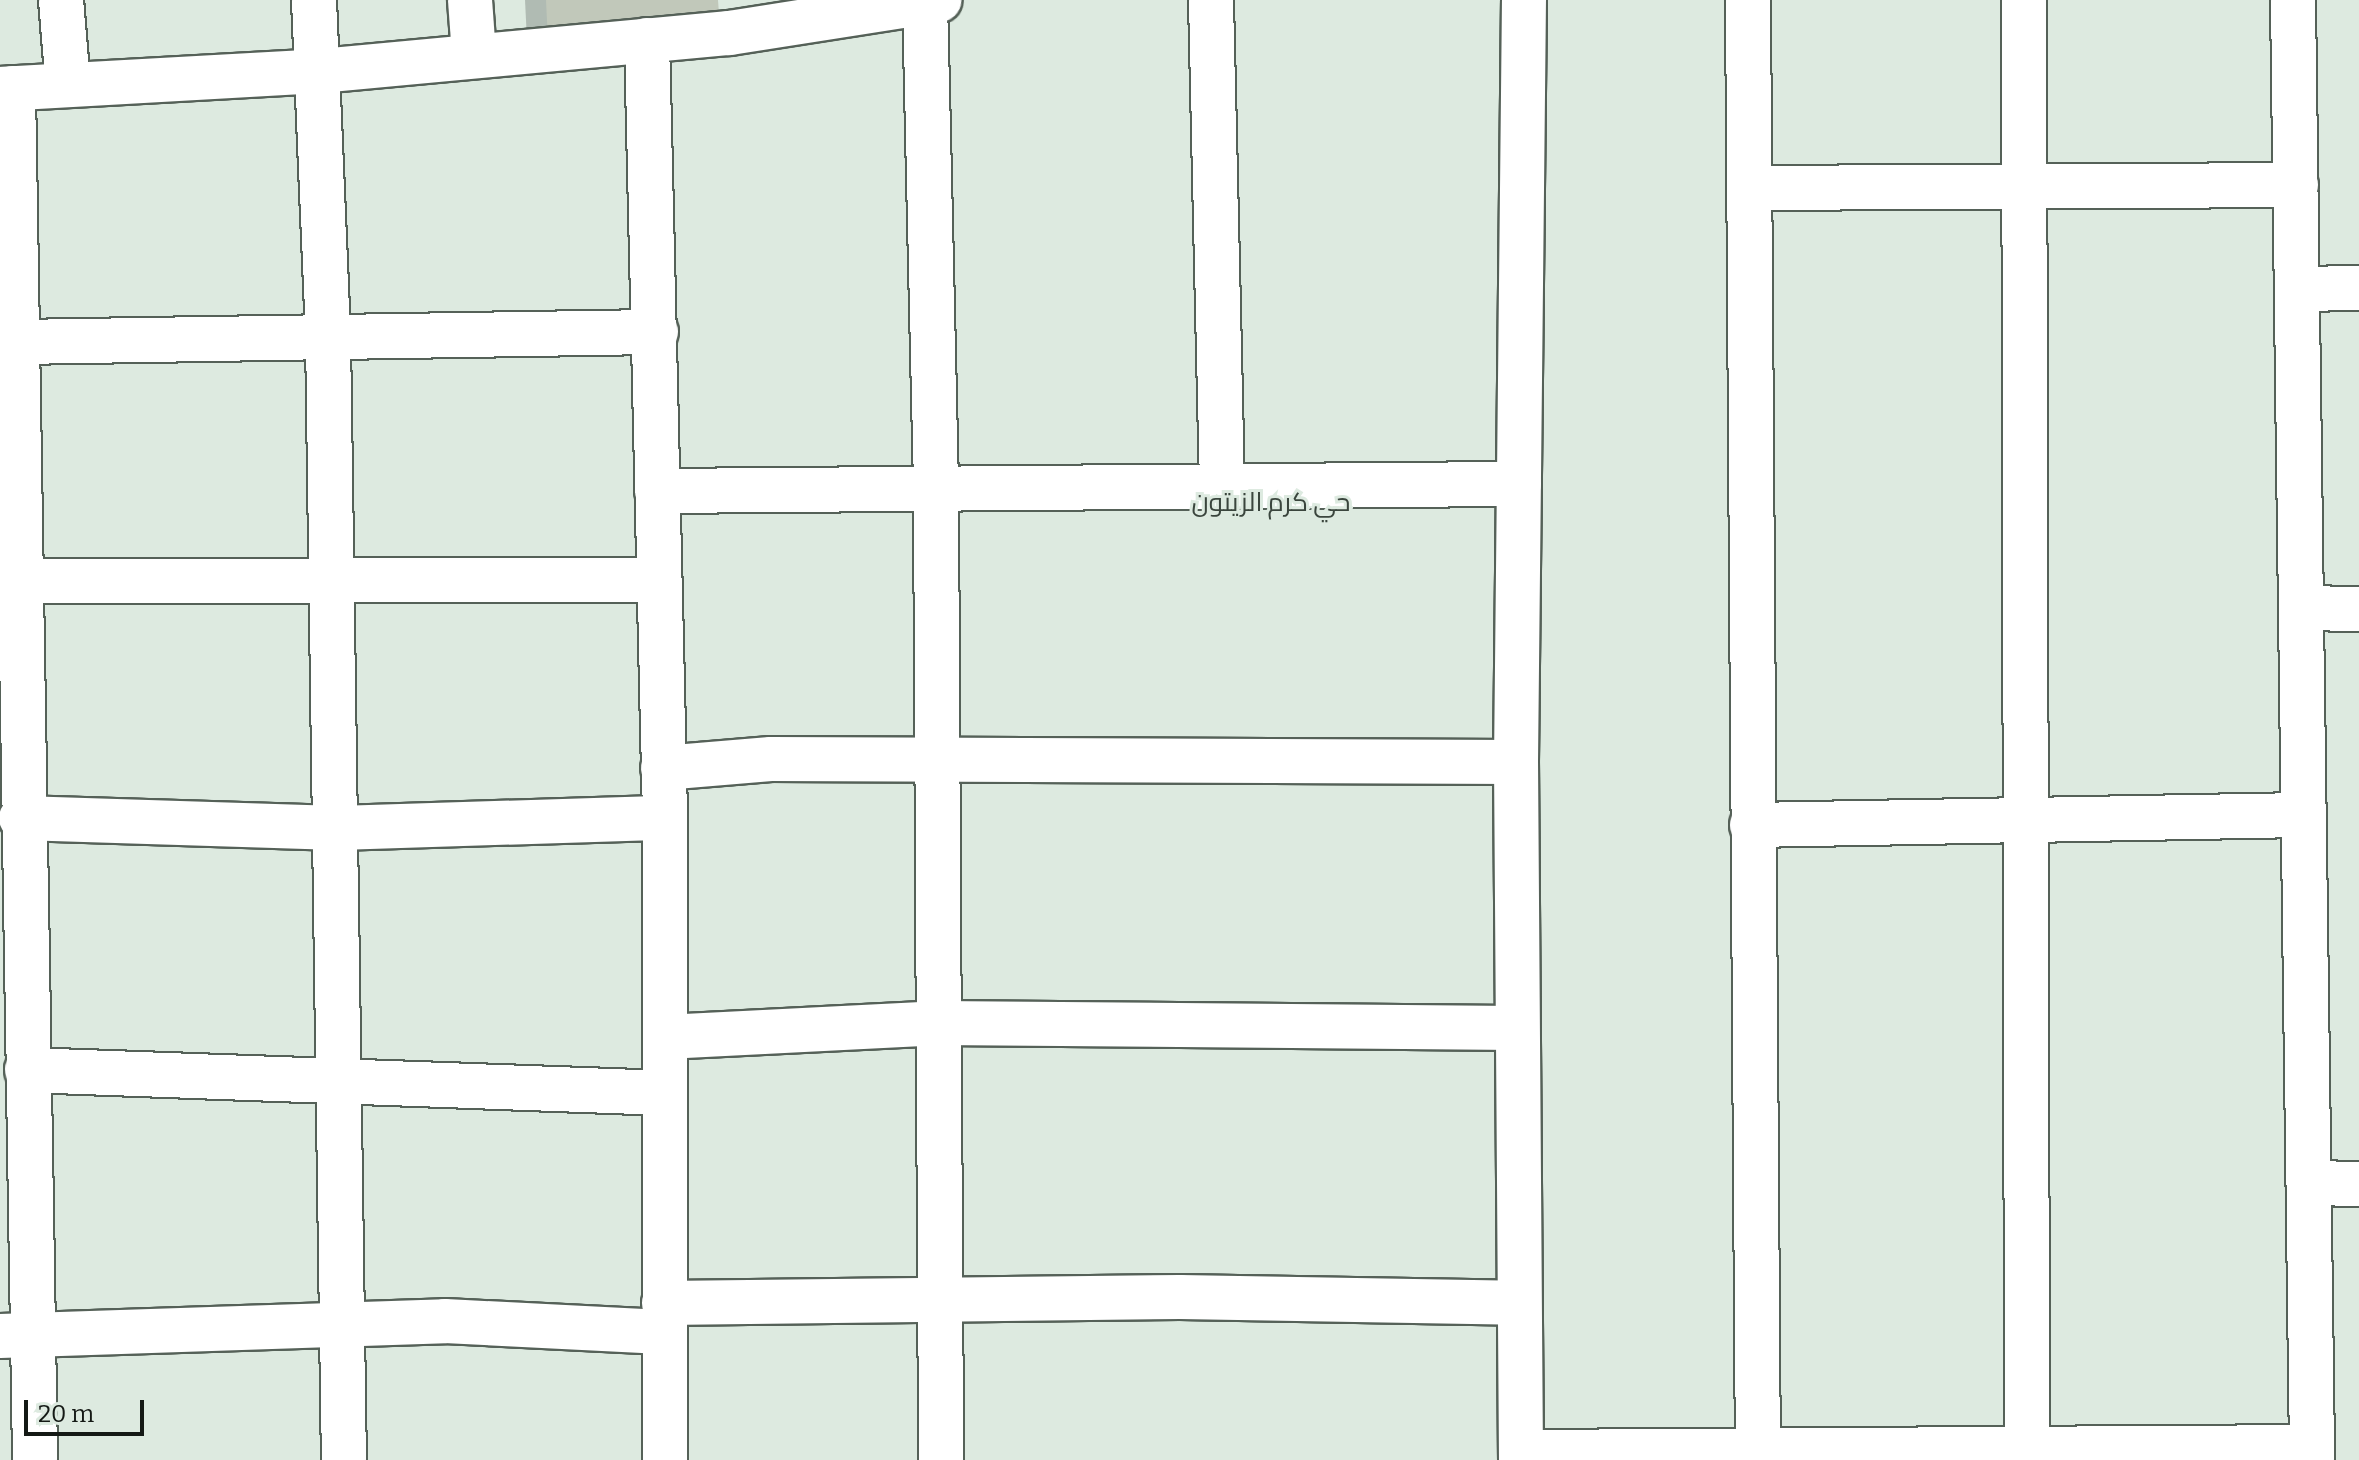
<!DOCTYPE html>
<meta charset="utf-8">
<style>
body{margin:0}
#map{position:relative;width:2359px;height:1460px;overflow:hidden;background:#ddeae0;font-family:Bitter,Cairo,serif}
div>[style]{position:absolute}
.shadow>*{inset:0;background:#0003}
.building>*{inset:0;background:#c1c8ba}
.roads{filter:drop-shadow(2px 0 #556158) drop-shadow(-2px 0 #556158) drop-shadow(0 2px #556158) drop-shadow(0 -2px #556158)}
.minor>*{height:44px;margin:-22px;padding:0 22px;transform-origin:22px;border-radius:22px;background:#fff}
span{translate:-50% -50%;white-space:nowrap;text-align:center;line-height:1.15;-webkit-text-stroke:6px #ddeae0;paint-order:stroke}
.neighbourhood-label{font-size:26px;color:#3a453d}
.scale{position:absolute;left:24px;top:1400px;width:120px;height:36px;box-sizing:border-box;border:4px solid #141915;border-top:0;padding-left:10px;font-size:24px;line-height:28px;white-space:nowrap;color:#141915;-webkit-text-stroke:6px #ddeae0;paint-order:stroke}
</style>
<div id="map">
<div class="shadow">
<i style="clip-path:polygon(525px 0,716px 0,528px 61px)"></i>
</div>
<div class="building">
<i style="clip-path:polygon(546px 0,718px 0,720px 27px,548px 41px)"></i>
</div>
<div class="roads">
<div class="minor">
<i style="left:61px;top:0;width:85px;rotate:85.3deg"></i>
<i style="left:314px;top:0;width:335px;rotate:87.6deg"></i>
<i style="left:328px;top:335px;width:1125px;rotate:89.19deg"></i>
<i style="left:470px;top:0;width:54px;rotate:85.8deg"></i>
<i style="left:925px;top:0;width:494px;rotate:88.7deg"></i>
<i style="left:936px;top:494px;width:966px;rotate:89.7deg"></i>
<i style="left:1211px;top:0;width:489px;rotate:88.7deg"></i>
<i style="left:1748px;top:0;width:1460px;rotate:89.61deg"></i>
<i style="left:2024px;top:0;width:1460px;rotate:89.88deg"></i>
<i style="left:2293px;top:0;width:1460px;rotate:89.25deg"></i>
<i style="left:647px;top:40px;width:778px;rotate:88.67deg"></i>
<i style="left:665px;top:818px;width:642px;rotate:90deg"></i>
<i style="left:13px;top:88px;width:1372px;rotate:89.08deg"></i>
<i style="left:0;top:89px;width:320px;rotate:-3.2deg"></i>
<i style="left:319px;top:71px;width:412px;rotate:-5.3deg"></i>
<i style="left:729px;top:33px;width:213px;rotate:-8.9deg"></i>
<i style="left:1749px;top:188px;width:547px;rotate:-0.31deg"></i>
<i style="left:2297px;top:289px;width:62px;rotate:-0.9deg"></i>
<i style="left:17px;top:342px;width:639px;rotate:-0.9deg"></i>
<i style="left:657px;top:491px;width:862px;rotate:-0.47deg"></i>
<i style="left:19px;top:581px;width:640px;rotate:-0.09deg"></i>
<i style="left:2301px;top:608px;width:58px;rotate:1deg"></i>
<i style="left:663px;top:768px;width:108px;rotate:-4.8deg"></i>
<i style="left:771px;top:759px;width:745px;rotate:0.23deg"></i>
<i style="left:21px;top:818px;width:317px;rotate:1.8deg"></i>
<i style="left:338px;top:828px;width:327px;rotate:-1.8deg"></i>
<i style="left:1752px;top:825px;width:552px;rotate:-1.04deg"></i>
<i style="left:665px;top:1037px;width:272px;rotate:-2.9deg"></i>
<i style="left:937px;top:1023px;width:579px;rotate:0.49deg"></i>
<i style="left:27px;top:1070px;width:638px;rotate:2.06deg"></i>
<i style="left:2309px;top:1183px;width:50px;rotate:1.1deg"></i>
<i style="left:664px;top:1303px;width:516px;rotate:-0.67deg"></i>
<i style="left:1180px;top:1297px;width:336px;rotate:1deg"></i>
<i style="left:0;top:1336px;width:445px;rotate:-1.9deg"></i>
<i style="left:445px;top:1321px;width:218px;rotate:2.9deg"></i>
<i style="left:1521px;top:1452px;width:791px;rotate:-0.36deg"></i>
<i style="left:1521px;top:1460px;width:698px;rotate:-90.41deg"></i>
<i style="left:1516px;top:762px;width:762px;rotate:-89.4deg"></i>
</div>
</div>
<div class="neighbourhood-label">
<span style="left:1271px;top:503px">حي كرم الزيتون</span>
</div>
<div class="scale">20 m</div>
</div>
